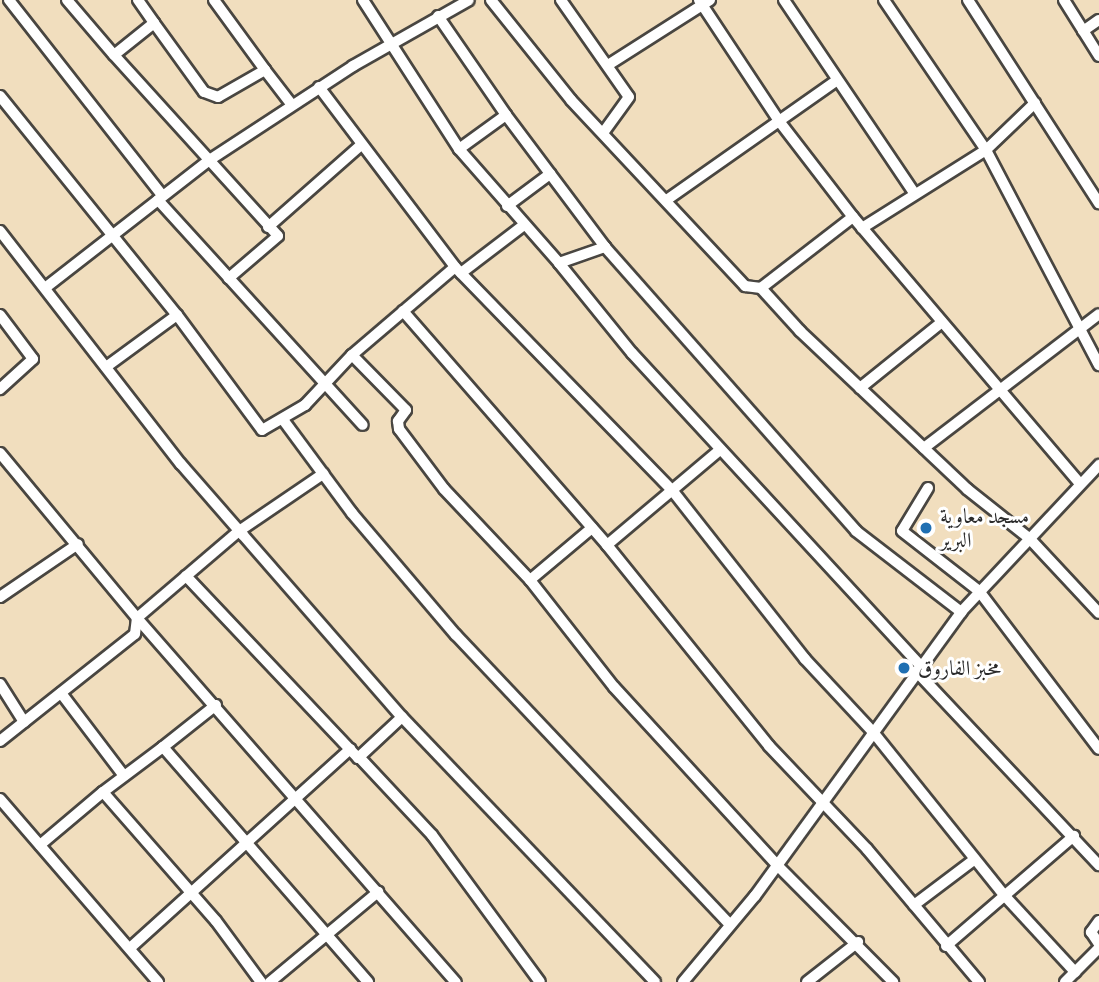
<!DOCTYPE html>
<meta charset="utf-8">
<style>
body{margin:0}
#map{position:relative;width:1099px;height:982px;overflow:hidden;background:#f1debe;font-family:"IM FELL French Canon",Amiri,serif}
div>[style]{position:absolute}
.roads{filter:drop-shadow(2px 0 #494641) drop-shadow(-2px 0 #494641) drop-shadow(0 2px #494641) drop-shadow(0 -2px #494641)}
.minor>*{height:10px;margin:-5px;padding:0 5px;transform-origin:5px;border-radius:5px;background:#fff}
.dots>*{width:19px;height:19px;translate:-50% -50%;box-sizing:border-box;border:4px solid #fff;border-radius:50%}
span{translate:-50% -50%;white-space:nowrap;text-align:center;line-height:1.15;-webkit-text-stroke:6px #fff;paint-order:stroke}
.poi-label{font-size:21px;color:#2b2b2b}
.left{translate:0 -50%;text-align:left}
</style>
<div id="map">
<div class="roads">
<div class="minor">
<i style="left:9px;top:0;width:248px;rotate:51.9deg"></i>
<i style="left:67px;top:0;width:72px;rotate:49.5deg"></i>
<i style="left:138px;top:0;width:28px;rotate:55deg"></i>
<i style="left:214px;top:0;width:87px;rotate:53.9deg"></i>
<i style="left:265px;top:70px;width:54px;rotate:150.1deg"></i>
<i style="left:218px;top:97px;width:15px;rotate:-160deg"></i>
<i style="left:204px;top:92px;width:85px;rotate:-125.9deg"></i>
<i style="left:154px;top:23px;width:51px;rotate:141.3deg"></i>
<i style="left:114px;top:55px;width:244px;rotate:47.8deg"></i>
<i style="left:278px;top:236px;width:65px;rotate:139.4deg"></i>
<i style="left:363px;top:0;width:177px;rotate:57.2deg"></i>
<i style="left:459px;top:149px;width:152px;rotate:48.7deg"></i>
<i style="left:559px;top:263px;width:49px;rotate:-19.2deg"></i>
<i style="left:605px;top:247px;width:379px;rotate:48.5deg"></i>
<i style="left:856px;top:531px;width:133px;rotate:37.6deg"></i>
<i style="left:491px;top:0;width:128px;rotate:51.3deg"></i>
<i style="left:571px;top:100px;width:255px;rotate:46.9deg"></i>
<i style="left:745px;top:286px;width:16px;rotate:7deg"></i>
<i style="left:761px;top:288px;width:58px;rotate:47.8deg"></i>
<i style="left:800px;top:331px;width:230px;rotate:43.4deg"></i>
<i style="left:967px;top:489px;width:80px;rotate:38.4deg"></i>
<i style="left:1030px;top:539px;width:101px;rotate:47deg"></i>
<i style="left:561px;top:0;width:118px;rotate:55deg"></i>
<i style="left:629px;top:97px;width:44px;rotate:125.8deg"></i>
<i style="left:699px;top:0;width:145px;rotate:56.5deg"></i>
<i style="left:779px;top:121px;width:121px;rotate:52.4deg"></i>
<i style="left:853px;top:217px;width:350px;rotate:49.6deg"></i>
<i style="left:784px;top:0;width:233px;rotate:56deg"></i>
<i style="left:884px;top:0;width:181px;rotate:55.8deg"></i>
<i style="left:986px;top:150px;width:243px;rotate:62.3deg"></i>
<i style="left:968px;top:0;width:242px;rotate:57.2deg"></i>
<i style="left:1064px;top:0;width:66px;rotate:58deg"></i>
<i style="left:438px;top:16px;width:120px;rotate:55.5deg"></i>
<i style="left:1083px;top:31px;width:19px;rotate:-35deg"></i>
<i style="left:608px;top:65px;width:121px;rotate:-32.5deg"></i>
<i style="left:265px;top:70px;width:44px;rotate:52.4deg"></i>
<i style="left:319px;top:87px;width:226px;rotate:52.9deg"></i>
<i style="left:455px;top:267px;width:311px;rotate:45.8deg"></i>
<i style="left:672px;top:490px;width:215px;rotate:51.8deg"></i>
<i style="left:805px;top:659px;width:100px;rotate:47deg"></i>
<i style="left:873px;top:732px;width:209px;rotate:51.2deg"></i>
<i style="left:1004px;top:895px;width:105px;rotate:47.3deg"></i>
<i style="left:0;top:96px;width:282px;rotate:51.1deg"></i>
<i style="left:177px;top:315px;width:143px;rotate:53.5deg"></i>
<i style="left:262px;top:430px;width:50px;rotate:-30.2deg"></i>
<i style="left:305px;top:405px;width:69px;rotate:-46.8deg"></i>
<i style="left:352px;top:355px;width:135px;rotate:-40.5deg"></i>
<i style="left:459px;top:149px;width:58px;rotate:-35.9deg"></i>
<i style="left:506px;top:115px;width:165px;rotate:53.1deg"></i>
<i style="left:668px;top:199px;width:205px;rotate:-35.1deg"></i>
<i style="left:158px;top:200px;width:304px;rotate:47.7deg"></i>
<i style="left:507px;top:206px;width:54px;rotate:-36.7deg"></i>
<i style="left:268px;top:227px;width:124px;rotate:-41.4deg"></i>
<i style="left:862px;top:228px;width:146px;rotate:-32.2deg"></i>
<i style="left:986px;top:150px;width:68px;rotate:-43.8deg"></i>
<i style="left:0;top:231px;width:295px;rotate:52.2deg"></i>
<i style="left:181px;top:464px;width:94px;rotate:48.9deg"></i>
<i style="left:243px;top:535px;width:242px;rotate:48.9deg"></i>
<i style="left:402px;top:717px;width:366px;rotate:46.3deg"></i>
<i style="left:559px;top:263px;width:116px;rotate:51deg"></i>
<i style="left:632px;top:353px;width:426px;rotate:47.3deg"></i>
<i style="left:461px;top:273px;width:79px;rotate:-37.3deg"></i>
<i style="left:45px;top:288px;width:210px;rotate:-37.9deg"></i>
<i style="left:211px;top:159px;width:170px;rotate:-33.2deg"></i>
<i style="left:353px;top:66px;width:133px;rotate:-29.6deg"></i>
<i style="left:761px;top:288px;width:116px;rotate:-37.7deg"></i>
<i style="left:403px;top:311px;width:310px;rotate:48.9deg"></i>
<i style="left:607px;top:545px;width:258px;rotate:51.1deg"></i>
<i style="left:769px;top:746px;width:142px;rotate:46.4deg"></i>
<i style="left:867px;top:849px;width:174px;rotate:49.9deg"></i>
<i style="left:0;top:315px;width:55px;rotate:53.1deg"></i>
<i style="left:33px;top:359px;width:45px;rotate:137.7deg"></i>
<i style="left:352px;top:355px;width:77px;rotate:45.5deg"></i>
<i style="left:406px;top:410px;width:14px;rotate:126deg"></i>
<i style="left:398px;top:421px;width:8px;rotate:83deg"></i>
<i style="left:399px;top:429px;width:75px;rotate:53.1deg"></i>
<i style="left:444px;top:489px;width:125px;rotate:46.6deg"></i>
<i style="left:530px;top:580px;width:136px;rotate:51.9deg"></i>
<i style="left:614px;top:687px;width:241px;rotate:47.5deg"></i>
<i style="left:777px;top:865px;width:165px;rotate:45.2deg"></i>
<i style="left:106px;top:367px;width:88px;rotate:-36.2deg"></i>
<i style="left:860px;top:388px;width:105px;rotate:-38.8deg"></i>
<i style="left:284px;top:421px;width:114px;rotate:53.5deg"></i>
<i style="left:352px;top:513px;width:160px;rotate:49.6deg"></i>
<i style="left:456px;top:635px;width:398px;rotate:46.6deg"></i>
<i style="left:924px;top:448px;width:220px;rotate:-37.4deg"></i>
<i style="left:0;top:453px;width:214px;rotate:50.3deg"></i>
<i style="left:137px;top:618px;width:484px;rotate:48.8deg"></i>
<i style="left:928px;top:488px;width:50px;rotate:121.2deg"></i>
<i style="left:902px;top:531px;width:98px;rotate:37.9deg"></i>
<i style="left:979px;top:591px;width:198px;rotate:52.8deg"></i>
<i style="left:607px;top:545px;width:148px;rotate:-40.1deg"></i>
<i style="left:186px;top:576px;width:250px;rotate:46.6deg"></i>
<i style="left:358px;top:758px;width:60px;rotate:-43deg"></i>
<i style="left:530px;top:580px;width:81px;rotate:-40deg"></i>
<i style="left:0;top:597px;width:94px;rotate:-34.2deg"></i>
<i style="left:916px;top:671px;width:267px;rotate:46.7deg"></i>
<i style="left:0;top:684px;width:45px;rotate:57.7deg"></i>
<i style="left:61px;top:693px;width:104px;rotate:52.8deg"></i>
<i style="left:216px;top:705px;width:68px;rotate:141.6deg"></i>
<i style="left:163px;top:747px;width:312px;rotate:48.9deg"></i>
<i style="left:0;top:741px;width:172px;rotate:-38.4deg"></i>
<i style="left:135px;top:634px;width:16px;rotate:-83deg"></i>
<i style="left:137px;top:618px;width:134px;rotate:-40.5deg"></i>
<i style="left:239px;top:531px;width:102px;rotate:-34.2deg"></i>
<i style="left:359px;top:757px;width:107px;rotate:46.9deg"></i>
<i style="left:432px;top:835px;width:182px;rotate:53.7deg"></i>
<i style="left:103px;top:792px;width:75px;rotate:-36.9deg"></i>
<i style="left:0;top:799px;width:242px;rotate:49.2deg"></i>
<i style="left:40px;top:845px;width:82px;rotate:-40.1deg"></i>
<i style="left:103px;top:792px;width:171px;rotate:48.8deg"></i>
<i style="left:216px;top:921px;width:76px;rotate:53.6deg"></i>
<i style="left:914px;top:905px;width:76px;rotate:-37deg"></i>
<i style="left:1099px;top:921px;width:14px;rotate:126deg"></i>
<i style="left:1091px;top:932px;width:14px;rotate:56deg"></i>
<i style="left:946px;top:946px;width:169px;rotate:-40.7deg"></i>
<i style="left:130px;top:948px;width:297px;rotate:-42.1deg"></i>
<i style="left:270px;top:982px;width:141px;rotate:-39.8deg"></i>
<i style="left:683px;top:982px;width:112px;rotate:-50.1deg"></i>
<i style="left:755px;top:896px;width:351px;rotate:-54deg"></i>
<i style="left:961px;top:612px;width:202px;rotate:-46.8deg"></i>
<i style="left:807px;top:982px;width:65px;rotate:-38.1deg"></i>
<i style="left:1065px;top:982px;width:48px;rotate:-45deg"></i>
</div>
</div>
<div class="dots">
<i style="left:926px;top:528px;background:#1f6fb2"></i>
<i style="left:904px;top:668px;background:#1f6fb2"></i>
</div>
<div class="poi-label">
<span class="left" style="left:940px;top:528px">مسجد معاوية<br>البرير</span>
<span class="left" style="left:918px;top:668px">مخبز الفاروق</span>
</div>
</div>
